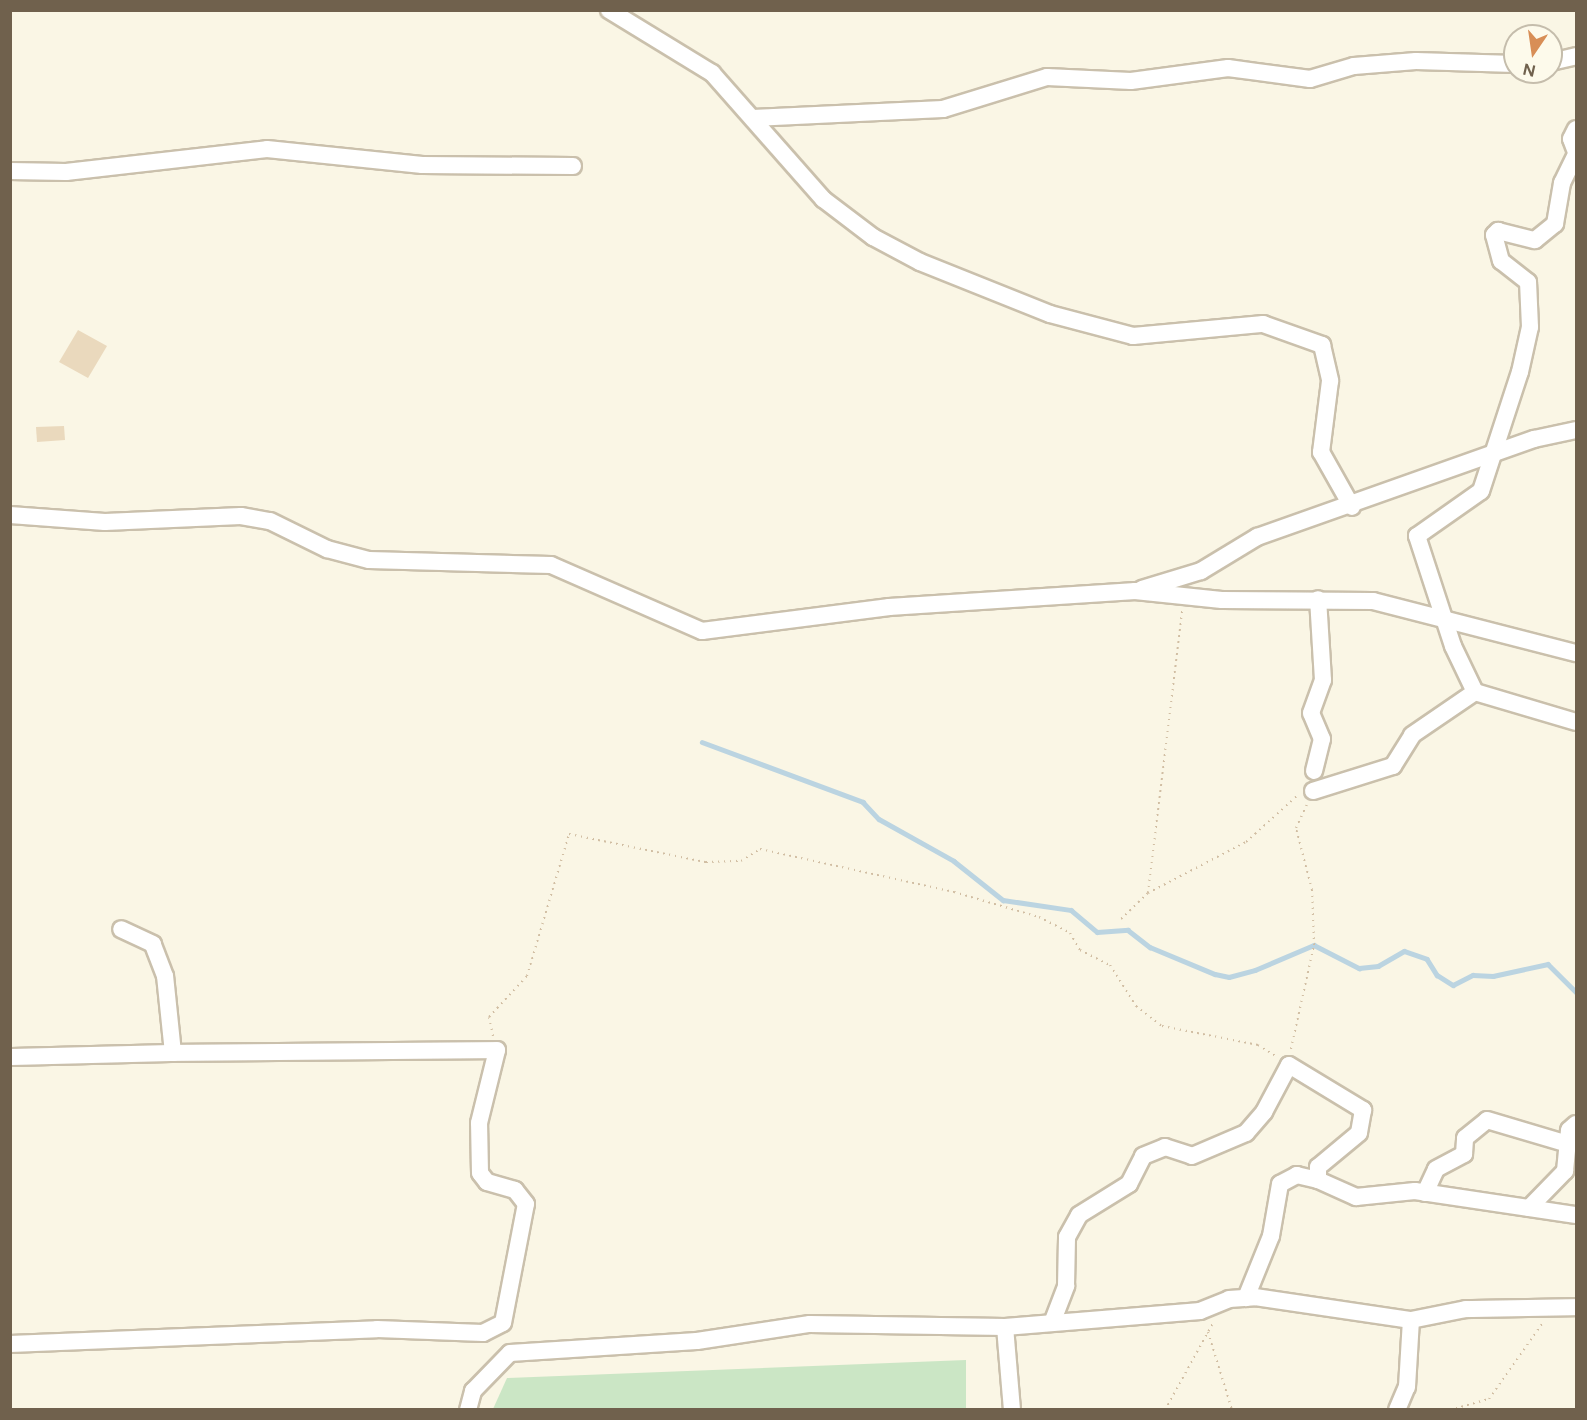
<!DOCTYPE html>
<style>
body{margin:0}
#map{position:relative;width:1587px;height:1420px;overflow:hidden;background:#faf6e5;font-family:Figtree,sans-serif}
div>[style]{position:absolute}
.green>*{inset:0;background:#cbe6c5}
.stream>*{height:4.5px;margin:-2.25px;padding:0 2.25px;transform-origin:2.25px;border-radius:2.25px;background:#bbd4e1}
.building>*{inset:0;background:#ead9bd}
.path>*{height:2px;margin-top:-1px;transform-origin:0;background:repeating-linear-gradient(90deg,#d1bea3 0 1.5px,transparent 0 6px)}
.roads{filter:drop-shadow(2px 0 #cac0ac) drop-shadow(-2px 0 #cac0ac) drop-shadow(0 2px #cac0ac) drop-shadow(0 -2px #cac0ac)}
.minor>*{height:16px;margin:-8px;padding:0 8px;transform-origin:8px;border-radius:8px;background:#fff}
span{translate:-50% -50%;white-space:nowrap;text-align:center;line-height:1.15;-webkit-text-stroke:6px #fdfaeb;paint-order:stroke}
.frame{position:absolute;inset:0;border:12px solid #70614d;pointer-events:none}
.north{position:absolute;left:1503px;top:24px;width:60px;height:60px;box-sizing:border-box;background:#fdfaeb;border:2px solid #c5bdac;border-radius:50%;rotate:193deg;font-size:16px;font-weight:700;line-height:24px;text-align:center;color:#70614d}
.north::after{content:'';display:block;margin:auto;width:21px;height:27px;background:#d88e56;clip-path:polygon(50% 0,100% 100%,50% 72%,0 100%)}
</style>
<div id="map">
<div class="green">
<i style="clip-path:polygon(966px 1360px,966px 1409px,493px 1409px,507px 1378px)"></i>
</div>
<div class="stream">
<i style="left:702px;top:742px;width:172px;rotate:20.4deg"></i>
<i style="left:863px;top:802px;width:23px;rotate:47deg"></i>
<i style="left:879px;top:819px;width:86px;rotate:29.2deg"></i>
<i style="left:954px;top:861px;width:63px;rotate:38.5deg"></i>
<i style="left:1003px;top:900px;width:69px;rotate:8.4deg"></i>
<i style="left:1071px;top:910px;width:34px;rotate:40deg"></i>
<i style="left:1097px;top:932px;width:31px;rotate:-4deg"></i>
<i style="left:1128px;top:930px;width:28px;rotate:38deg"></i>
<i style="left:1150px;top:947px;width:70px;rotate:22.6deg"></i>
<i style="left:1215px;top:974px;width:14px;rotate:12deg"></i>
<i style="left:1229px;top:977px;width:27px;rotate:-15deg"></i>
<i style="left:1255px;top:970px;width:64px;rotate:-23deg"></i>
<i style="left:1314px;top:945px;width:51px;rotate:27.1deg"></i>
<i style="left:1359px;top:968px;width:19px;rotate:-6deg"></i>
<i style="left:1378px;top:966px;width:30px;rotate:-30deg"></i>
<i style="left:1404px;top:951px;width:24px;rotate:19deg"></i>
<i style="left:1427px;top:959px;width:19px;rotate:58deg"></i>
<i style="left:1437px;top:975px;width:19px;rotate:32deg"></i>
<i style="left:1453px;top:985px;width:22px;rotate:-27deg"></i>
<i style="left:1473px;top:975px;width:20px;rotate:3deg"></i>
<i style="left:1493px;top:976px;width:56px;rotate:-12.3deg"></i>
<i style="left:1548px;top:964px;width:40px;rotate:45deg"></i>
</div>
<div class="building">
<i style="clip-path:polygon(78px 330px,107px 346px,88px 378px,59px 362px)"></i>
<i style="clip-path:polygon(64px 426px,65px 440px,37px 442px,36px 427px)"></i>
</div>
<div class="path">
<i style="left:1148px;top:893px;width:285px;rotate:-83.1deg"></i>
<i style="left:1121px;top:919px;width:37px;rotate:-44deg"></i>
<i style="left:1148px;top:893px;width:110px;rotate:-27.5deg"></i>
<i style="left:1246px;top:842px;width:70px;rotate:-42.1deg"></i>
<i style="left:493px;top:1036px;width:19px;rotate:-102deg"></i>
<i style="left:489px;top:1017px;width:56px;rotate:-47.2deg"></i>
<i style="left:527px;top:976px;width:148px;rotate:-73.5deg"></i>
<i style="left:569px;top:834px;width:140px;rotate:11.6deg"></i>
<i style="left:706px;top:862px;width:35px;rotate:-2deg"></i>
<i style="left:741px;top:861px;width:22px;rotate:-32deg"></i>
<i style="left:760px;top:849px;width:199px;rotate:12.5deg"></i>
<i style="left:954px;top:892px;width:89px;rotate:16.4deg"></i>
<i style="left:1039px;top:917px;width:35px;rotate:27deg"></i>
<i style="left:1070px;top:933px;width:20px;rotate:60deg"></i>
<i style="left:1080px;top:950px;width:34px;rotate:27deg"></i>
<i style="left:1110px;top:965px;width:49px;rotate:57.6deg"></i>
<i style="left:1136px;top:1006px;width:33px;rotate:38deg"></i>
<i style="left:1162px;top:1026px;width:98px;rotate:11.2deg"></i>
<i style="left:1258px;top:1045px;width:22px;rotate:32deg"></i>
<i style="left:1291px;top:1049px;width:107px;rotate:-77.5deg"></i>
<i style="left:1314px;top:945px;width:55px;rotate:-92.1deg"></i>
<i style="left:1312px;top:890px;width:64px;rotate:-104.5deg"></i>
<i style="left:1296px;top:828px;width:26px;rotate:-65deg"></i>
<i style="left:1208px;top:1332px;width:82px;rotate:72.9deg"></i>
<i style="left:1165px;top:1410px;width:99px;rotate:-61.1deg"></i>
<i style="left:1450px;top:1410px;width:41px;rotate:-15.8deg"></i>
<i style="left:1489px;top:1399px;width:92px;rotate:-54.8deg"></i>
</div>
<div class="roads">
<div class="minor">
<i style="left:609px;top:10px;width:121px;rotate:31.5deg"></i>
<i style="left:712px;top:73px;width:168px;rotate:48.6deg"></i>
<i style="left:823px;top:199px;width:63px;rotate:37.2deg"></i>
<i style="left:873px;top:237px;width:53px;rotate:28deg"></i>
<i style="left:920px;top:262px;width:140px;rotate:21.8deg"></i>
<i style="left:1050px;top:314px;width:86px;rotate:14.8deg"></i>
<i style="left:1133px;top:336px;width:131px;rotate:-5.3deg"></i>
<i style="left:1263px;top:324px;width:63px;rotate:19.6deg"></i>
<i style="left:1322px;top:345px;width:37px;rotate:77deg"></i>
<i style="left:1330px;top:381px;width:72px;rotate:97.2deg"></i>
<i style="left:1321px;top:452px;width:63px;rotate:60.6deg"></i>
<i style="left:1551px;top:62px;width:26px;rotate:-13deg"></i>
<i style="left:753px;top:118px;width:190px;rotate:-2.7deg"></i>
<i style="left:943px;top:109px;width:109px;rotate:-17.1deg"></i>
<i style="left:1047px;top:77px;width:84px;rotate:2.7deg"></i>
<i style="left:1131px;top:81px;width:98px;rotate:-7.6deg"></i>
<i style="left:1228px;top:68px;width:83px;rotate:7.6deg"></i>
<i style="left:1310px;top:79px;width:46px;rotate:-16.5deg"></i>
<i style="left:1354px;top:66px;width:62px;rotate:-4.6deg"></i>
<i style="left:1416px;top:61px;width:99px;rotate:1.7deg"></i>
<i style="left:1576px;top:129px;width:11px;rotate:117deg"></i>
<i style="left:1571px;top:139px;width:14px;rotate:69deg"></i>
<i style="left:10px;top:171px;width:56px;rotate:1deg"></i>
<i style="left:66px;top:172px;width:202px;rotate:-6.5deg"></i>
<i style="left:267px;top:149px;width:156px;rotate:5.9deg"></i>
<i style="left:422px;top:165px;width:151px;rotate:0.4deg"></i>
<i style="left:10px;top:515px;width:95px;rotate:4.2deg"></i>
<i style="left:105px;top:522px;width:136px;rotate:-2.5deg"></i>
<i style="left:241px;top:516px;width:29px;rotate:10deg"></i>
<i style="left:270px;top:521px;width:64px;rotate:26.2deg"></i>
<i style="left:327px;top:549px;width:43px;rotate:14.7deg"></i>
<i style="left:369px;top:560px;width:182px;rotate:1.6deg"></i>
<i style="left:551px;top:565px;width:165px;rotate:23.6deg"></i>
<i style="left:702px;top:631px;width:189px;rotate:-7.3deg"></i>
<i style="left:889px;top:607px;width:247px;rotate:-3.7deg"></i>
<i style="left:1135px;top:591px;width:87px;rotate:5.9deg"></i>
<i style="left:1222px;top:600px;width:151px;rotate:0.4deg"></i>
<i style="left:1373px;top:601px;width:210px;rotate:14.4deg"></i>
<i style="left:1142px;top:589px;width:62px;rotate:-17deg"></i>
<i style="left:1201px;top:571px;width:66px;rotate:-31.3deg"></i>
<i style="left:1257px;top:537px;width:294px;rotate:-19.5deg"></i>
<i style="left:1534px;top:439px;width:43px;rotate:-12.1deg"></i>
<i style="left:1475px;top:692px;width:51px;rotate:-115.6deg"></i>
<i style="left:1453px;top:646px;width:116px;rotate:-108.1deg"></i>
<i style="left:1417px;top:536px;width:78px;rotate:-35.1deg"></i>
<i style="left:1481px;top:491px;width:125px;rotate:-71.9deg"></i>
<i style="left:1520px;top:372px;width:46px;rotate:-77.5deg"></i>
<i style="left:1530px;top:327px;width:45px;rotate:-92.5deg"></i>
<i style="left:1528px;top:282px;width:34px;rotate:-142deg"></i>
<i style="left:1501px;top:261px;width:27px;rotate:-105deg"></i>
<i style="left:1494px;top:235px;width:6px;rotate:-45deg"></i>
<i style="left:1498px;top:231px;width:38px;rotate:14deg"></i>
<i style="left:1535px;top:240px;width:26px;rotate:-39deg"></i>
<i style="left:1555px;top:224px;width:42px;rotate:-80.3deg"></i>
<i style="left:1562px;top:183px;width:32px;rotate:-64deg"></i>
<i style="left:1314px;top:771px;width:33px;rotate:-76deg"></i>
<i style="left:1322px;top:739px;width:28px;rotate:-113deg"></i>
<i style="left:1311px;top:713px;width:35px;rotate:-70deg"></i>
<i style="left:1323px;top:680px;width:81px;rotate:-93.5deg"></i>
<i style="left:1313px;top:791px;width:84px;rotate:-17.4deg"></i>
<i style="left:1393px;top:766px;width:36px;rotate:-58deg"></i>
<i style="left:1412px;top:735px;width:76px;rotate:-34.3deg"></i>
<i style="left:1475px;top:692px;width:105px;rotate:16.5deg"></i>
<i style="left:10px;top:1057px;width:163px;rotate:-1.4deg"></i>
<i style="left:173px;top:1053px;width:77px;rotate:-95.9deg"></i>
<i style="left:165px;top:976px;width:34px;rotate:-111deg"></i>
<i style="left:153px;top:944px;width:35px;rotate:-155deg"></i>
<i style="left:1318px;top:1180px;width:42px;rotate:24.1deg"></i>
<i style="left:1356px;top:1197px;width:59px;rotate:-5.8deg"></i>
<i style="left:1415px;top:1191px;width:163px;rotate:8.5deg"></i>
<i style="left:1425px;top:1193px;width:26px;rotate:-65deg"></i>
<i style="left:1436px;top:1169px;width:32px;rotate:-28deg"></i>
<i style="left:1464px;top:1154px;width:16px;rotate:-86deg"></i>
<i style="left:1465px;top:1138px;width:28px;rotate:-39deg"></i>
<i style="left:1487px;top:1120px;width:84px;rotate:16.5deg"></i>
<i style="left:1529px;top:1208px;width:52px;rotate:-45.8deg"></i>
<i style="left:1565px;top:1171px;width:41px;rotate:-84.4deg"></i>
<i style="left:1569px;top:1130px;width:9px;rotate:-41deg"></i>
<i style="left:1052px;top:1323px;width:40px;rotate:-69deg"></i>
<i style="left:1066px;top:1286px;width:49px;rotate:-88.8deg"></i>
<i style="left:1067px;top:1237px;width:25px;rotate:-61deg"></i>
<i style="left:1079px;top:1215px;width:59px;rotate:-31.8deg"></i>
<i style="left:1129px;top:1184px;width:31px;rotate:-63deg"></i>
<i style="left:1143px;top:1156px;width:24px;rotate:-22deg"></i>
<i style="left:1165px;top:1147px;width:28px;rotate:18deg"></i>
<i style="left:1192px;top:1156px;width:59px;rotate:-23.1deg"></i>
<i style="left:1246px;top:1133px;width:28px;rotate:-49deg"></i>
<i style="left:1264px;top:1112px;width:53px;rotate:-62deg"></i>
<i style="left:1289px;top:1065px;width:87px;rotate:31.3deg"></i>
<i style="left:1363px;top:1110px;width:23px;rotate:100deg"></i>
<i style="left:1359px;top:1133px;width:53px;rotate:140.3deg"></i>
<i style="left:1318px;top:1167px;width:13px;rotate:90deg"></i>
<i style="left:1318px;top:1180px;width:22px;rotate:-167deg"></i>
<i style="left:1297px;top:1175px;width:19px;rotate:152deg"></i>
<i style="left:1280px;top:1184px;width:53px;rotate:99.8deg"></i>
<i style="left:1271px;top:1236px;width:67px;rotate:112deg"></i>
<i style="left:10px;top:1344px;width:367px;rotate:-2.3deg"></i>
<i style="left:377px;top:1329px;width:106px;rotate:2.2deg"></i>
<i style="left:483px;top:1333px;width:22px;rotate:-27deg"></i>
<i style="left:503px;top:1323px;width:121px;rotate:-79.1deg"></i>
<i style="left:526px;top:1204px;width:18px;rotate:-128deg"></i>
<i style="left:515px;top:1190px;width:29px;rotate:-164deg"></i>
<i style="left:487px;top:1182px;width:11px;rotate:-128deg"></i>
<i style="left:480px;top:1173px;width:50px;rotate:-91.1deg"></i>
<i style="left:479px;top:1123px;width:75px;rotate:-76.1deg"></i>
<i style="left:497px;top:1050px;width:324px;rotate:179.5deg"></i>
<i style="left:468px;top:1410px;width:20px;rotate:-75deg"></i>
<i style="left:473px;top:1391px;width:53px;rotate:-45.8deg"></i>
<i style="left:510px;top:1353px;width:187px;rotate:-3.7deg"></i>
<i style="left:697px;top:1341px;width:114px;rotate:-8.6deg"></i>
<i style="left:810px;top:1324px;width:195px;rotate:0.9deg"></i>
<i style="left:1012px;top:1410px;width:83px;rotate:-94.8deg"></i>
<i style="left:1005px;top:1327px;width:196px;rotate:-4.7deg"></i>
<i style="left:1200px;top:1311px;width:31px;rotate:-22deg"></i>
<i style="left:1229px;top:1299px;width:26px;rotate:-4deg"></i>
<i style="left:1255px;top:1297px;width:158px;rotate:8.4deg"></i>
<i style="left:1397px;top:1410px;width:25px;rotate:-67deg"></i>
<i style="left:1407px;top:1387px;width:67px;rotate:-86.6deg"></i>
<i style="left:1411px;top:1320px;width:56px;rotate:-11.3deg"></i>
<i style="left:1466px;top:1309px;width:110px;rotate:-1deg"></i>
</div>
</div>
<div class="frame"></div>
<div class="north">N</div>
</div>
